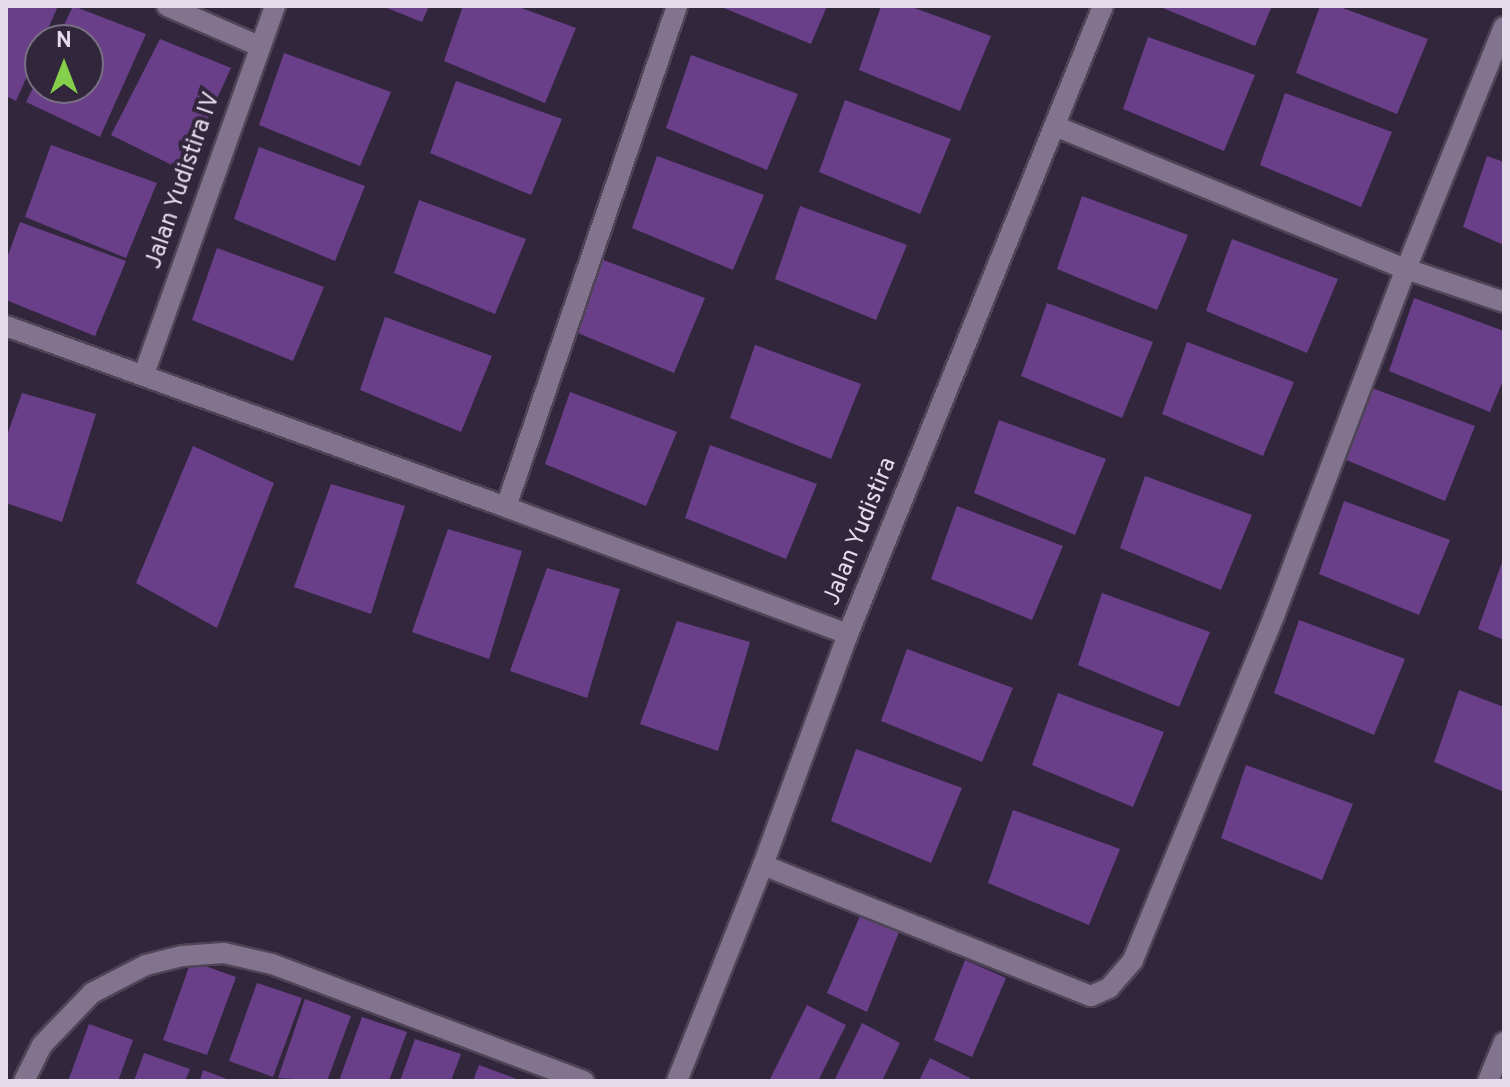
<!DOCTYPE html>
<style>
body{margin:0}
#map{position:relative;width:1510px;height:1087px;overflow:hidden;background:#32263c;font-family:Overpass,sans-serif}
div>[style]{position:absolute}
.building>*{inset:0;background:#6a3f89}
.roads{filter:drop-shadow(2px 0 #4f4456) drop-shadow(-2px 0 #4f4456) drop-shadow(0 2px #4f4456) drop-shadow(0 -2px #4f4456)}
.minor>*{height:20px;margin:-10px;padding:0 10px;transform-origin:10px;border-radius:10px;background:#82748e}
span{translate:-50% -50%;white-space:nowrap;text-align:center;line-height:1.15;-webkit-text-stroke:8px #32263c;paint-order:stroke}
.street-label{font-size:24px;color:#e4dceb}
.frame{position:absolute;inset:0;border:8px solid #e4dceb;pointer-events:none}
.north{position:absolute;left:24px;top:24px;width:80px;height:80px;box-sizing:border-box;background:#32263c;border:2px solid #796f82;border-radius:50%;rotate:0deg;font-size:22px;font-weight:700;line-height:32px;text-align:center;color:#e4dceb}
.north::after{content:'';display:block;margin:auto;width:28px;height:36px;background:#86cf4b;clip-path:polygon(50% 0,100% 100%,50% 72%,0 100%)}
</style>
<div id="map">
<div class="building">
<i style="clip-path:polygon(6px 6px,58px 6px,16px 101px,6px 96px)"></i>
<i style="clip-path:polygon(73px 6px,146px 34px,100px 137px,26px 102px,40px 74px,40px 88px,88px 88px,88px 40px,57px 40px)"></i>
<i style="clip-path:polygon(382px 6px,429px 6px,422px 22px)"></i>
<i style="clip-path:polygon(463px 6px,516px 6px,576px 28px,545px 103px,444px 61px)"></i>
<i style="clip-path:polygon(719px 6px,827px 6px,811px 44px)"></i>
<i style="clip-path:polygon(881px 6px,909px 6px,991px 36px,960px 111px,859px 70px)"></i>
<i style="clip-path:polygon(1158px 6px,1272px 6px,1255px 46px)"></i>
<i style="clip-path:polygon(1320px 6px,1337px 6px,1428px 39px,1397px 114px,1296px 73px)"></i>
<i style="clip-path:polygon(1148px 37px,1255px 75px,1224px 151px,1123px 109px)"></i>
<i style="clip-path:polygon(160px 39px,231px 68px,184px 171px,111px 135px)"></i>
<i style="clip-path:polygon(284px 53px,391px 92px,360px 166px,259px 125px)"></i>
<i style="clip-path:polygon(691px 55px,798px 94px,767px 170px,666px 128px)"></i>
<i style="clip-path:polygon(456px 81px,562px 119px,531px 195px,430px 153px)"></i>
<i style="clip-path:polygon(1285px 93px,1392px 132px,1361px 207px,1260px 165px)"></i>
<i style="clip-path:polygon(845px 100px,951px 139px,920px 214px,819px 172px)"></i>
<i style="clip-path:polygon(51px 145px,157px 183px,126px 258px,25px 217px)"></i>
<i style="clip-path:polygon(259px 147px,365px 186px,335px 261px,234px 219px)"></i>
<i style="clip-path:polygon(657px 156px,764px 195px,733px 270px,632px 228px)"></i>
<i style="clip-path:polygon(1487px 156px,1504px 162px,1504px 245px,1463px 227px)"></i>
<i style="clip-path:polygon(1082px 196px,1188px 235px,1157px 310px,1057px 269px)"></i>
<i style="clip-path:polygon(419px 200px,526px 239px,495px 314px,394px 273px)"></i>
<i style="clip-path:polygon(800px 206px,907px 245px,876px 320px,775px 279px)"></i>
<i style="clip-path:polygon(20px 222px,126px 261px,95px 336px,6px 300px,6px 261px)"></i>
<i style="clip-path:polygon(1232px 239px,1338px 279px,1307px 353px,1206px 311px)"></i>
<i style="clip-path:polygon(217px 248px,324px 287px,293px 361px,192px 320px)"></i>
<i style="clip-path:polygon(598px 258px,705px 298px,674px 373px,573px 331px)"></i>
<i style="clip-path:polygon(1414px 298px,1504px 331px,1504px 378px,1490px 412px,1389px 371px)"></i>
<i style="clip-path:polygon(1047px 303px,1153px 342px,1122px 418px,1021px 376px)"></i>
<i style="clip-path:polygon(385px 317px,492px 356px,461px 432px,360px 390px)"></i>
<i style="clip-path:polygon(1187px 342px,1294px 382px,1263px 456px,1162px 414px)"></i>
<i style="clip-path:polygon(755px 345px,861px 384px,831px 459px,730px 418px)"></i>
<i style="clip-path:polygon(1369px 387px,1475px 426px,1445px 501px,1344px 459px)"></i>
<i style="clip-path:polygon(570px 392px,677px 432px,646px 506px,545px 464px)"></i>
<i style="clip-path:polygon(22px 393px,96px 414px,62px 522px,6px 503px,6px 438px)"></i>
<i style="clip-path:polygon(999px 420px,1106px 459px,1075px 535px,974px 493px)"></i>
<i style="clip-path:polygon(710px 445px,817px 484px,786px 559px,685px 518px)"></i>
<i style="clip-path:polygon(193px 446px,274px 483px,217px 628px,136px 583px)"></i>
<i style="clip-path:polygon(1145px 476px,1252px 515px,1221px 590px,1120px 548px)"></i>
<i style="clip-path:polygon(331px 484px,405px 506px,371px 614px,294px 587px)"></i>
<i style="clip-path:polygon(1344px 501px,1450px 540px,1419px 615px,1319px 574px)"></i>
<i style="clip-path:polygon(957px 506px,1063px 546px,1032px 620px,931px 579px)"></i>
<i style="clip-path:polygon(448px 529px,522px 551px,489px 659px,412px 632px)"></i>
<i style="clip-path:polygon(1504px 557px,1504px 640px,1478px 629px)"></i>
<i style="clip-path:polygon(547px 568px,620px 589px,587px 698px,510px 671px)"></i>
<i style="clip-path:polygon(1102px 593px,1210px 632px,1179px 707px,1078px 665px)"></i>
<i style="clip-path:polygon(1299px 620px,1405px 659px,1374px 735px,1274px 693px)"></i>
<i style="clip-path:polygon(677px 621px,750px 642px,718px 751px,640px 724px)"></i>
<i style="clip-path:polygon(907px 649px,1013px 688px,982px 762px,881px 721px)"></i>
<i style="clip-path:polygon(1459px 690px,1504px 707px,1504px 792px,1434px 762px)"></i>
<i style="clip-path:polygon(1058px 693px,1164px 732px,1133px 807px,1032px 765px)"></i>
<i style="clip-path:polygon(856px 749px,962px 788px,931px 863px,831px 821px)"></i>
<i style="clip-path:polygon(1246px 765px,1353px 804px,1322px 880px,1221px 838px)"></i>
<i style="clip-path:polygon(1013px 810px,1120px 849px,1089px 925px,988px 883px)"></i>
<i style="clip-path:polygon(860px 916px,899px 932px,867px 1012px,827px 993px)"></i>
<i style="clip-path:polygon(965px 960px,1006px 978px,972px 1057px,934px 1040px)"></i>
<i style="clip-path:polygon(191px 961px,236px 977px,207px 1055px,163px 1040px)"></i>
<i style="clip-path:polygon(257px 983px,302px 998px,273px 1077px,229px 1061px)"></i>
<i style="clip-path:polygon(305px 999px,351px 1016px,327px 1081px,278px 1078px)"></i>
<i style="clip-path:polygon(807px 1005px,846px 1025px,818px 1081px,769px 1081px)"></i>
<i style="clip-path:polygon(362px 1017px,407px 1032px,389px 1081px,339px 1081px)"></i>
<i style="clip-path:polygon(862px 1023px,900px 1043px,882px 1081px,834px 1081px)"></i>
<i style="clip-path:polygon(89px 1024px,133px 1040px,118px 1081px,68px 1081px)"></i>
<i style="clip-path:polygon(415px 1039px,461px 1054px,451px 1081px,400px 1081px)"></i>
<i style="clip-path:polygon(144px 1053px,190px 1069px,185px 1081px,134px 1081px)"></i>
<i style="clip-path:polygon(930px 1058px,970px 1078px,968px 1081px,919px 1081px)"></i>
<i style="clip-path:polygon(479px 1065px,522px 1081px,473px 1081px)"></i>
<i style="clip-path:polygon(203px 1070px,232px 1081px,200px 1081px)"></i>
</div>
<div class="roads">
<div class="minor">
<i style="left:167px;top:6px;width:100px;rotate:23.5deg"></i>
<i style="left:677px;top:6px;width:529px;rotate:108.85deg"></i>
<i style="left:506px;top:507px;width:365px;rotate:20.4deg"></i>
<i style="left:1055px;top:126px;width:379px;rotate:22.2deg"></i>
<i style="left:1406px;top:269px;width:103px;rotate:18.6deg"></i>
<i style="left:6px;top:326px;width:532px;rotate:19.9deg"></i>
<i style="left:144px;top:374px;width:391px;rotate:-70.4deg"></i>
<i style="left:763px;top:865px;width:353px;rotate:21.8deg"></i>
<i style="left:1091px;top:996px;width:20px;rotate:-24deg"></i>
<i style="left:1109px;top:988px;width:37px;rotate:-49deg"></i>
<i style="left:1133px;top:960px;width:372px;rotate:-67.7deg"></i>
<i style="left:1274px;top:616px;width:371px;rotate:-69.2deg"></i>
<i style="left:1406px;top:269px;width:261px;rotate:-68deg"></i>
<i style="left:24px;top:1081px;width:40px;rotate:-63.4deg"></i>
<i style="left:42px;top:1045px;width:72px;rotate:-46.1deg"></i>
<i style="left:92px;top:993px;width:61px;rotate:-27.4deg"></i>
<i style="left:146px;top:965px;width:37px;rotate:-14deg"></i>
<i style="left:182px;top:956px;width:42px;rotate:-4.1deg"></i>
<i style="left:224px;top:953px;width:49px;rotate:12.9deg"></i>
<i style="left:272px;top:964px;width:333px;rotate:20.6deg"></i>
<i style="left:677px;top:1081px;width:232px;rotate:-68.3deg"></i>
<i style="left:763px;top:865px;width:246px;rotate:-69.8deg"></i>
<i style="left:848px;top:634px;width:678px;rotate:-67.9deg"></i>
<i style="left:1488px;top:1081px;width:42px;rotate:-67.7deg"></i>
</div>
</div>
<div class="street-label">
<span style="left:184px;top:181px;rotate:-71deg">Jalan Yudistira IV</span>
<span style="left:861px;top:532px;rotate:-68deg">Jalan Yudistira</span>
</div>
<div class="frame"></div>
<div class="north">N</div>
</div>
